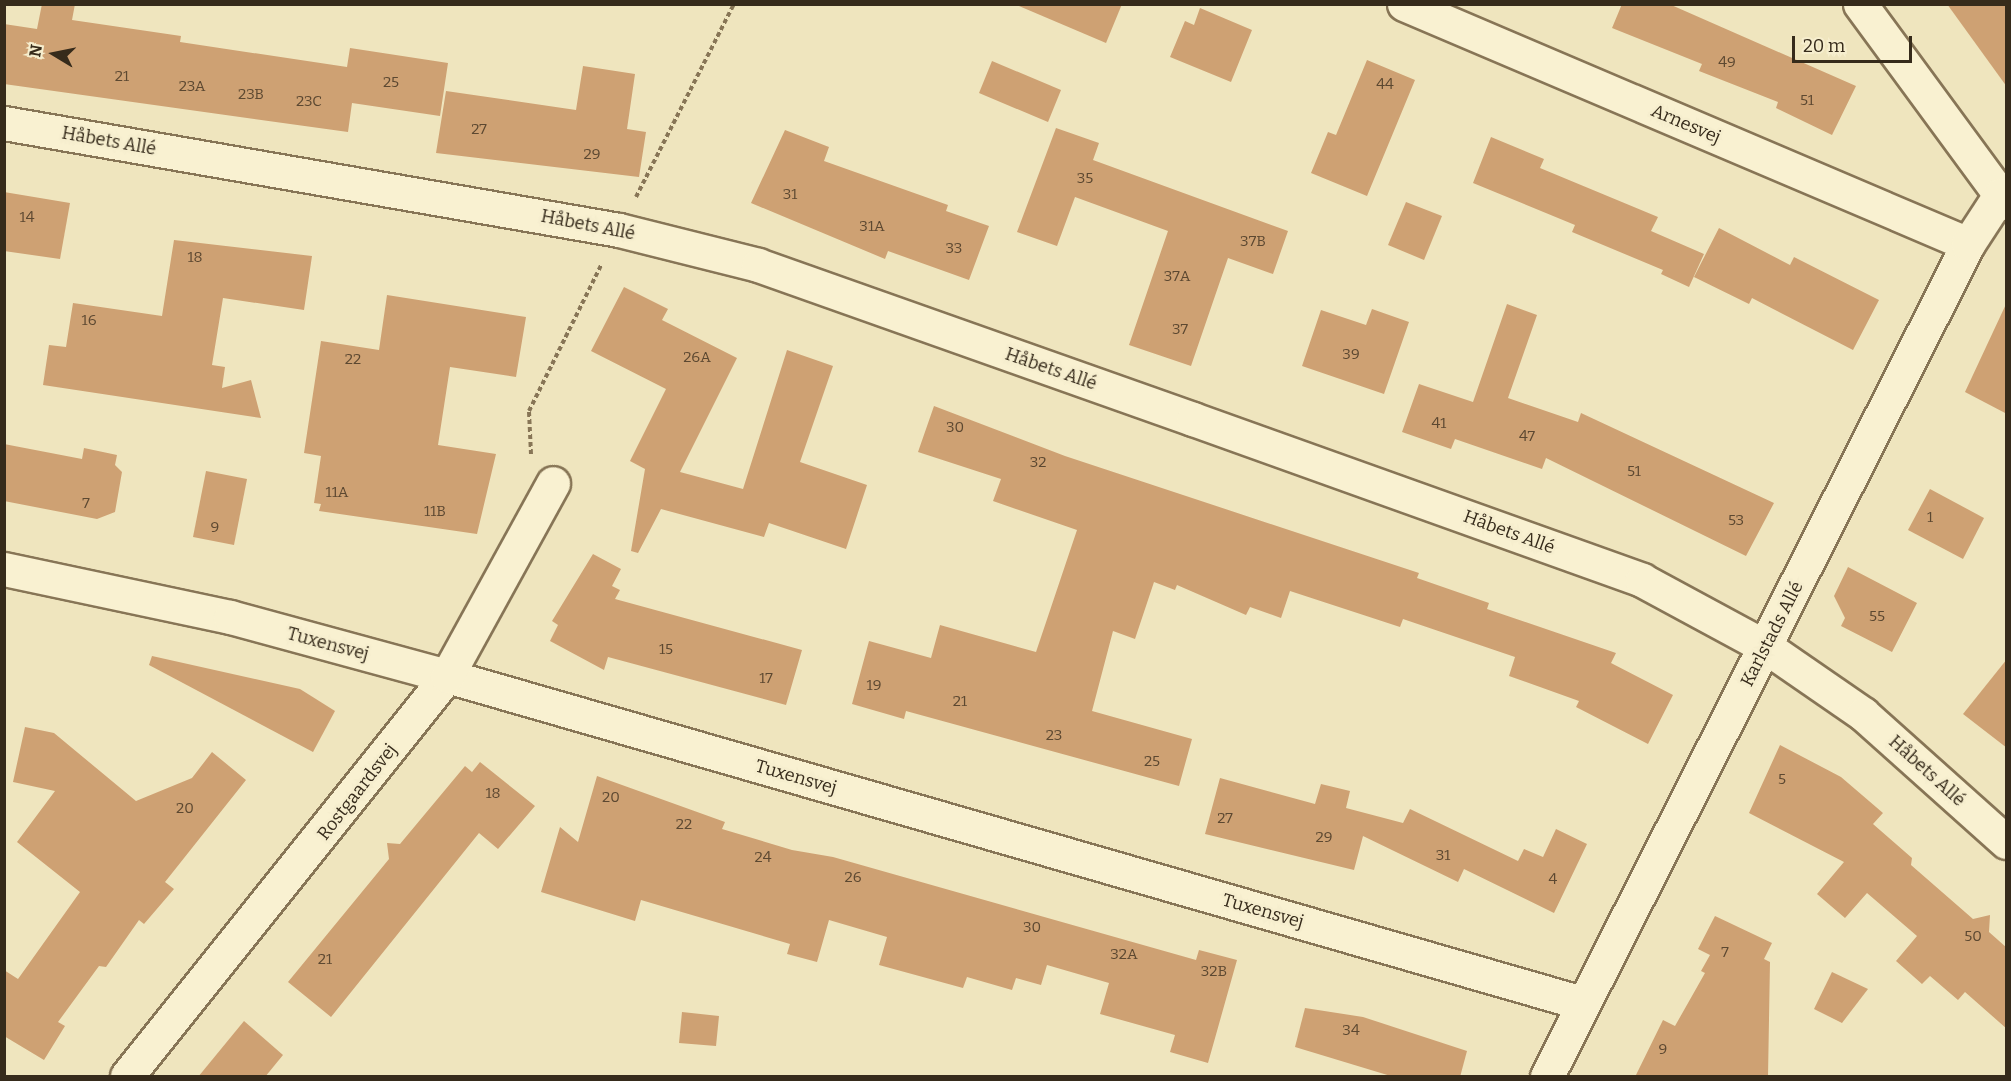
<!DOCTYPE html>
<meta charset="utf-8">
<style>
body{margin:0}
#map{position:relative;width:2011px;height:1081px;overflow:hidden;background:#efe5be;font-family:Bitter,serif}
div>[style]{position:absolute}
.building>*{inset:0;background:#cea173}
.path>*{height:4px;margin-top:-2px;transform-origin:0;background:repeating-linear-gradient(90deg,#877556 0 4.5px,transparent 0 7.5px)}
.roads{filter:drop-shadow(2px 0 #877556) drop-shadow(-2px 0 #877556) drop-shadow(0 2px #877556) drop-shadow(0 -2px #877556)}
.street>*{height:33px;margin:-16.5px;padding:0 16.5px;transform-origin:16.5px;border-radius:16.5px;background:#f9f1d1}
span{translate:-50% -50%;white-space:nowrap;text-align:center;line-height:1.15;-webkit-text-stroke:5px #f6eece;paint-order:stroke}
.number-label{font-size:15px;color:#5c4831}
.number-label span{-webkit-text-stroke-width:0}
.street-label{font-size:18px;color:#362b1b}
.frame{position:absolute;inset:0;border:6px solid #362b1b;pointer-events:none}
.north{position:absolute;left:24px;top:24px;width:60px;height:60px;-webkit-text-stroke:4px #f6eece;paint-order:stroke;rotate:280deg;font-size:16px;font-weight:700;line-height:24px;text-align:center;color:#362b1b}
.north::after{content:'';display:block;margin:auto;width:21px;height:27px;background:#362b1b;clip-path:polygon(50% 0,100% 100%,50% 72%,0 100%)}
.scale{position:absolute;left:1792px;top:36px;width:120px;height:27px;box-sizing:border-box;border:3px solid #362b1b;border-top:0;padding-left:8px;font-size:18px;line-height:21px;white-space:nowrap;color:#362b1b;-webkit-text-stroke:4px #f6eece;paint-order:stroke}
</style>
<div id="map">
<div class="building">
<i style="clip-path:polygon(42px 4px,75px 4px,72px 20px,181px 36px,180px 42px,347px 67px,350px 48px,448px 63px,440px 116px,352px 103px,348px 132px,4px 84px,4px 24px,37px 29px)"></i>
<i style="clip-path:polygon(1014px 4px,1122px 4px,1106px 43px)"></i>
<i style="clip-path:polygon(1622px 4px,1669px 4px,1856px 86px,1832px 135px,1776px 108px,1778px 102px,1699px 71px,1702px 64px,1612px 28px)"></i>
<i style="clip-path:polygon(1947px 4px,2007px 4px,2007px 87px)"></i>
<i style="clip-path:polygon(1200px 8px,1252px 30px,1231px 82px,1170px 57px,1185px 21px,1194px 25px)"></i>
<i style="clip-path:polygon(1367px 60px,1415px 80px,1367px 196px,1311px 173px,1328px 132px,1336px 135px)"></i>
<i style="clip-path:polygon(992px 61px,1061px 90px,1048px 122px,979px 93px)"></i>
<i style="clip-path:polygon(583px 66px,635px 74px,627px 129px,646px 132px,639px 177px,436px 153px,446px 91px,576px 110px)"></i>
<i style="clip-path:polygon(1056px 128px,1099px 143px,1093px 160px,1288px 231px,1273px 274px,1228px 258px,1191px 366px,1129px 345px,1168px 231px,1075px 197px,1057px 246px,1017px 232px)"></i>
<i style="clip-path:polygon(785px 130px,829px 147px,824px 161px,948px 205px,946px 211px,989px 226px,969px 280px,888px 251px,885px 259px,751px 203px)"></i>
<i style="clip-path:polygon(1491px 137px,1544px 159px,1540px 168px,1658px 217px,1651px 231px,1704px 254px,1689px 287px,1661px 274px,1663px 270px,1572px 232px,1575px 225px,1473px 183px)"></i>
<i style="clip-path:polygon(4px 192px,70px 203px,60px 259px,4px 251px)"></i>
<i style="clip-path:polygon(1406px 202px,1442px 216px,1424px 260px,1388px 245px)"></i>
<i style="clip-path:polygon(1719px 228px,1790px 265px,1794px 257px,1879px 300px,1853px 350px,1752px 298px,1749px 304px,1694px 277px)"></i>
<i style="clip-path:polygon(174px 240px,312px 256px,304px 310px,223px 298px,212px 365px,225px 367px,222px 388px,251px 380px,261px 418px,43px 385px,49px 345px,66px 347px,73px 303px,162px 316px)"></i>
<i style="clip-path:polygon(624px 287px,668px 309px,662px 320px,737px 358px,680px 472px,743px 489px,787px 350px,833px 366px,800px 462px,867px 485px,846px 549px,769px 523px,764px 537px,661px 509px,638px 553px,631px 551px,645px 469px,630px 461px,666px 389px,591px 351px)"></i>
<i style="clip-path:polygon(387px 295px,526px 317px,516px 377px,450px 367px,438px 445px,496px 454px,477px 534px,319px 511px,321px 504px,314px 503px,321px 456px,304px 453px,321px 341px,379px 350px)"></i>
<i style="clip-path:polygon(2007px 302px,2007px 414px,1965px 392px)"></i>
<i style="clip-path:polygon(1507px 304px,1537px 315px,1508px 398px,1578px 422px,1581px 413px,1774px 503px,1746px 556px,1546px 458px,1542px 469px,1455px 439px,1451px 449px,1402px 432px,1419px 384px,1473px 402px)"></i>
<i style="clip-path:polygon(1372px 309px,1409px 322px,1384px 394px,1302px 366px,1321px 310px,1366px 325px)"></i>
<i style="clip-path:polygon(934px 406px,1065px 456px,1419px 573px,1417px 578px,1489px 603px,1487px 609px,1616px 653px,1611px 663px,1673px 695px,1648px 744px,1576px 707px,1579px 701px,1509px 676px,1515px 657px,1403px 619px,1400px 627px,1290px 591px,1281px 618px,1250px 607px,1246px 615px,1177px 585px,1175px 590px,1154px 582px,1135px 639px,1113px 631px,1092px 711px,1192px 739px,1179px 786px,906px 711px,904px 719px,852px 704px,869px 641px,931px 658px,940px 625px,1036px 652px,1077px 530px,993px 501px,1001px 479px,918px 452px)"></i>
<i style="clip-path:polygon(4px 444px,82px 459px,84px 448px,117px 455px,115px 465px,122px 472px,115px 512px,97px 519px,4px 501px)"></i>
<i style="clip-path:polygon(206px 471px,247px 479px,234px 545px,193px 537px)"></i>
<i style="clip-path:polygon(1930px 489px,1984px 518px,1963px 559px,1908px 530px)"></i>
<i style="clip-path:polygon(593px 554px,621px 569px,612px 586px,620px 590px,615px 599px,802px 650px,786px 705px,608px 657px,604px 670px,550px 641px,558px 625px,552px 621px)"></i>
<i style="clip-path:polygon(1848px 567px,1917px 603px,1892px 652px,1841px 626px,1845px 618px,1834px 596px)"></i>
<i style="clip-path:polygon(152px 656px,300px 689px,335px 711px,313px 752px,149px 665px)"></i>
<i style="clip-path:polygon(2007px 659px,2007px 748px,1963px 714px)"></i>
<i style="clip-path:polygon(25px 727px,54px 733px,136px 801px,192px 778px,212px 752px,246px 780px,165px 882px,174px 889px,144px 924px,139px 920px,106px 967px,99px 966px,58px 1022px,65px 1026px,44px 1060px,4px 1036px,4px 970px,18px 979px,80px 892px,17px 842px,55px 791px,13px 782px)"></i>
<i style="clip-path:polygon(1780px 745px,1841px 777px,1883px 813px,1873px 824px,1912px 858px,1911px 865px,1973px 919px,1990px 915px,1989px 932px,2007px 948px,2007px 1029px,1965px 992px,1958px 1000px,1930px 976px,1922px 984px,1896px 961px,1917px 936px,1867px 893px,1845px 918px,1817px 894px,1844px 862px,1749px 813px)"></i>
<i style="clip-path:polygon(480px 762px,535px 806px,498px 849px,479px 833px,331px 1017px,288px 982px,389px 859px,387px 843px,400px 844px,465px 766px,472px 772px)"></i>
<i style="clip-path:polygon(597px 776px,725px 822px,722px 829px,792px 850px,833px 857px,1196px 960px,1199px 950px,1237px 960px,1208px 1063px,1170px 1052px,1175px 1035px,1100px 1014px,1109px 983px,1047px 965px,1041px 985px,1016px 978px,1012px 990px,967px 977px,963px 988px,879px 965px,887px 937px,829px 920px,817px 962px,787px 954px,790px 944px,641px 900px,635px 921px,541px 892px,560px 827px,578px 842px)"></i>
<i style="clip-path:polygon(1220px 778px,1315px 804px,1321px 784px,1350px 791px,1346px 808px,1403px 823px,1410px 809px,1518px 861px,1524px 849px,1543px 857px,1556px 829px,1587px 844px,1554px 913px,1464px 869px,1458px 882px,1363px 836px,1354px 870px,1205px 834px)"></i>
<i style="clip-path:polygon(1715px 916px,1772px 943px,1764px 959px,1770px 962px,1768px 1077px,1635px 1077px,1663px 1020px,1675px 1026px,1705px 973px,1701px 971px,1710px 955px,1698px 949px)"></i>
<i style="clip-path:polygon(1832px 972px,1868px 989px,1842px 1023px,1814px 1009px)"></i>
<i style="clip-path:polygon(1305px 1008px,1363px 1017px,1467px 1051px,1460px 1077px,1394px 1077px,1295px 1047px)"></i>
<i style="clip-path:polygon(682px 1012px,719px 1016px,716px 1046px,679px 1043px)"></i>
<i style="clip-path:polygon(244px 1021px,283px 1055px,265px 1077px,198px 1077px)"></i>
</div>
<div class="path">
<i style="left:636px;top:197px;width:216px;rotate:-63.1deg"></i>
<i style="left:531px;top:454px;width:43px;rotate:-92.7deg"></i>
<i style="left:529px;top:411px;width:163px;rotate:-63.7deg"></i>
</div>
<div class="roads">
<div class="street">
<i style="left:1404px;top:4px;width:613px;rotate:23.05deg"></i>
<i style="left:1860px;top:4px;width:247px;rotate:53.7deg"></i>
<i style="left:4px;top:123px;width:624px;rotate:9.87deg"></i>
<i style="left:619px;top:230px;width:143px;rotate:14.1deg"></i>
<i style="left:758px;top:265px;width:461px;rotate:19.5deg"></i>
<i style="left:1193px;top:419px;width:477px;rotate:19.7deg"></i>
<i style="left:1642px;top:580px;width:141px;rotate:28.4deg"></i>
<i style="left:1766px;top:647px;width:118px;rotate:34.6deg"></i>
<i style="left:1863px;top:714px;width:192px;rotate:41.8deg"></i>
<i style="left:4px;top:569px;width:231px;rotate:12deg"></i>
<i style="left:230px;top:617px;width:225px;rotate:15.2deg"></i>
<i style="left:447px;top:676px;width:1181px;rotate:16.07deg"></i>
<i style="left:127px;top:1076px;width:512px;rotate:-51.34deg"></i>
<i style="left:447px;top:676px;width:220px;rotate:-61.2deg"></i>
<i style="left:1547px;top:1076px;width:932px;rotate:-63.16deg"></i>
<i style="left:1968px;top:244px;width:59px;rotate:-56.9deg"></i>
</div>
</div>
<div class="number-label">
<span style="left:1727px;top:63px">49</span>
<span style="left:122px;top:77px">21</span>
<span style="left:391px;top:83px">25</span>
<span style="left:1385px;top:85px">44</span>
<span style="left:192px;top:87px">23A</span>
<span style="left:251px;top:95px">23B</span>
<span style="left:1807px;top:101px">51</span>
<span style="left:309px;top:102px">23C</span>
<span style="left:479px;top:130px">27</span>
<span style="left:592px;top:155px">29</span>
<span style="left:1085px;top:179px">35</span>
<span style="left:790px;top:195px">31</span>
<span style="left:27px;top:218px">14</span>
<span style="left:872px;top:227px">31A</span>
<span style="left:1253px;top:242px">37B</span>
<span style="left:954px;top:249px">33</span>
<span style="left:195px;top:258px">18</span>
<span style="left:1177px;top:277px">37A</span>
<span style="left:89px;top:321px">16</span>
<span style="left:1180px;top:330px">37</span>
<span style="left:1351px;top:355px">39</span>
<span style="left:697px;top:358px">26A</span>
<span style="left:353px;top:360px">22</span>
<span style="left:1439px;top:424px">41</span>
<span style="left:955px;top:428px">30</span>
<span style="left:1527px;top:437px">47</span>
<span style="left:1038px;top:463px">32</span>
<span style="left:1634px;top:472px">51</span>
<span style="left:337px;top:493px">11A</span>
<span style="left:86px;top:504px">7</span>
<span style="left:435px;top:512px">11B</span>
<span style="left:1930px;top:518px">1</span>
<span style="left:1736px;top:521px">53</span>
<span style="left:215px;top:528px">9</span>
<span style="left:1877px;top:617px">55</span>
<span style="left:666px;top:650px">15</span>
<span style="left:766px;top:679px">17</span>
<span style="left:874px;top:686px">19</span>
<span style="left:960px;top:702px">21</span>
<span style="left:1054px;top:736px">23</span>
<span style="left:1152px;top:762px">25</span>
<span style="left:1782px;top:780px">5</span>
<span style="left:493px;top:794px">18</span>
<span style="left:611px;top:798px">20</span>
<span style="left:185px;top:809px">20</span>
<span style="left:1225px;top:819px">27</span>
<span style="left:684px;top:825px">22</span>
<span style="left:1324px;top:838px">29</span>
<span style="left:1443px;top:856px">31</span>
<span style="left:763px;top:858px">24</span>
<span style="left:853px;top:878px">26</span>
<span style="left:1553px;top:880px">4</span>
<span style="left:1032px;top:928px">30</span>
<span style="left:1973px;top:937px">50</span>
<span style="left:1725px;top:953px">7</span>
<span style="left:1124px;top:955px">32A</span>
<span style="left:325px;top:960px">21</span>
<span style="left:1214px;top:972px">32B</span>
<span style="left:1351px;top:1031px">34</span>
<span style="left:1663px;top:1050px">9</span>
</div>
<div class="street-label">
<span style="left:1686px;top:124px;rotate:23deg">Arnesvej</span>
<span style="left:109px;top:141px;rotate:10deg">Håbets Allé</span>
<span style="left:588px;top:225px;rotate:11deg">Håbets Allé</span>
<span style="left:1051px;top:369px;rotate:19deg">Håbets Allé</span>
<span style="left:1509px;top:532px;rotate:20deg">Håbets Allé</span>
<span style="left:1772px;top:634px;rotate:-63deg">Karlstads Allé</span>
<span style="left:328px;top:644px;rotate:15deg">Tuxensvej</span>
<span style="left:1927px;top:771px;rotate:42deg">Håbets Allé</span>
<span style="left:796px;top:777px;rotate:16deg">Tuxensvej</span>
<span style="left:357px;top:792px;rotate:-52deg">Rostgaardsvej</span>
<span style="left:1263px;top:911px;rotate:16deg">Tuxensvej</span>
</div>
<div class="frame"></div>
<div class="north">N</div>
<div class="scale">20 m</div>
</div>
